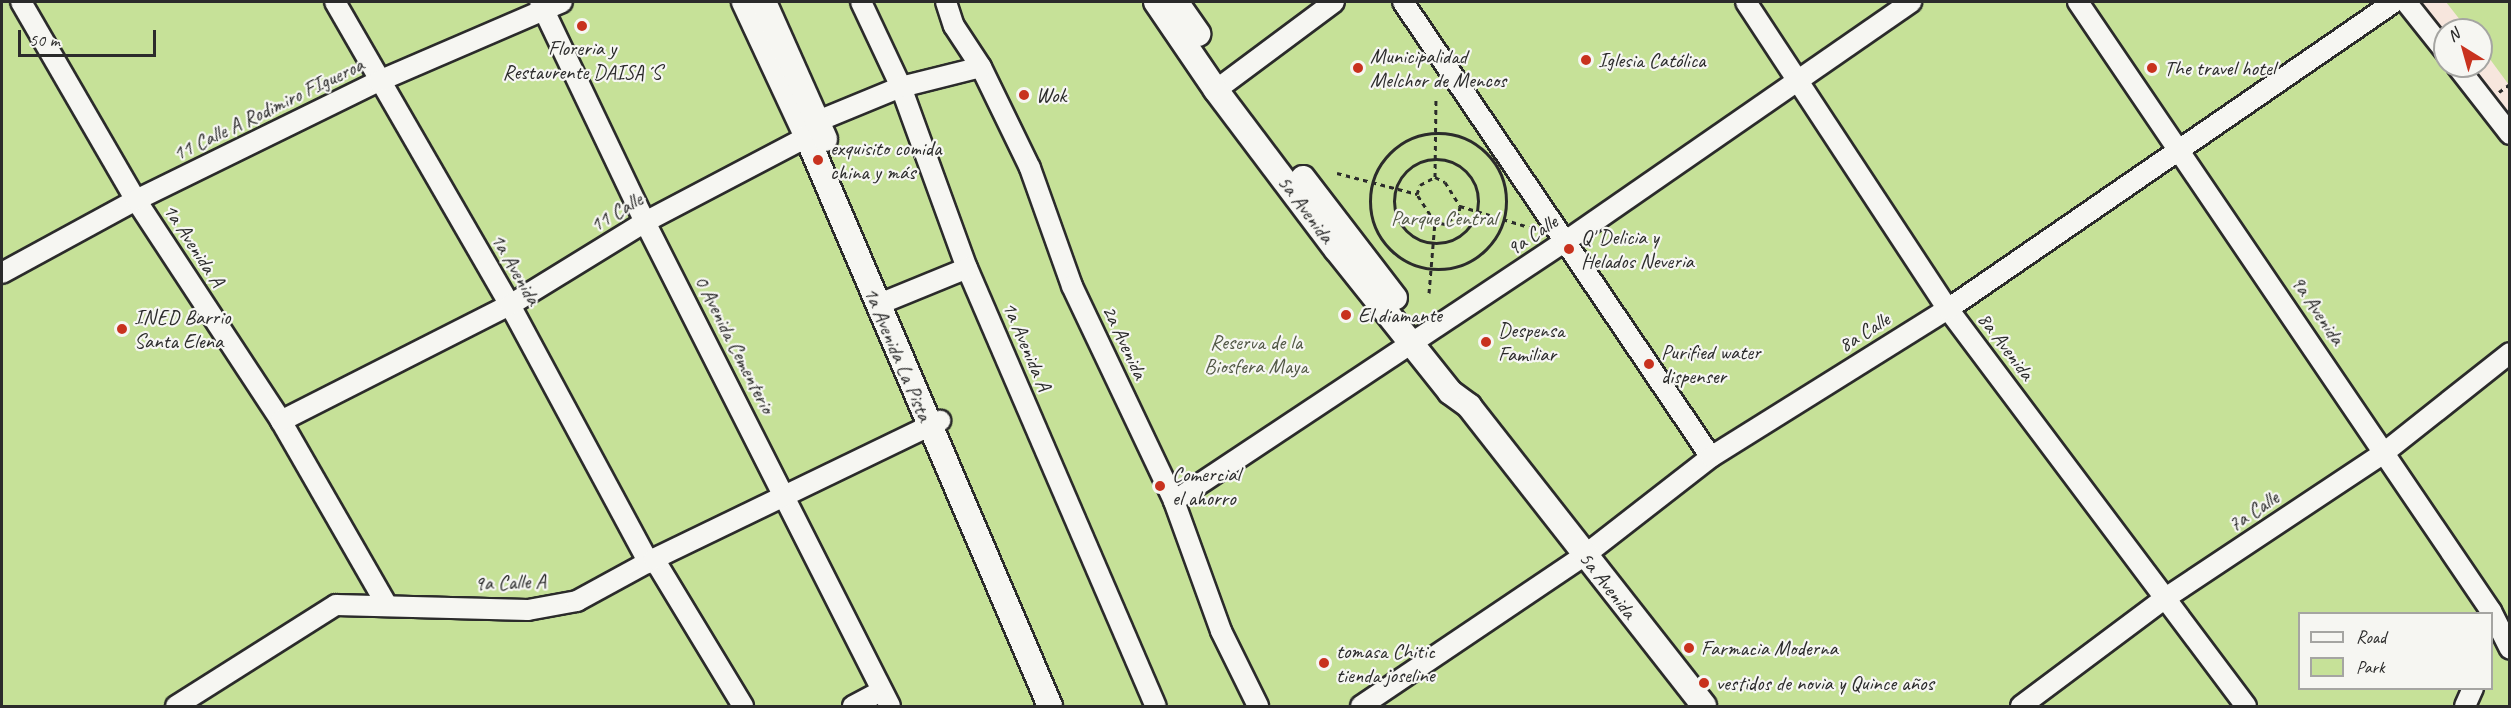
<!DOCTYPE html>
<meta charset="utf-8">
<style>
body{margin:0}
#map{position:relative;width:2511px;height:708px;overflow:hidden;background:#f7e6dd;font-family:Caveat,sans-serif}
div>[style]{position:absolute}
.green>*{inset:0;background:#c6e198}
.path>*{height:3px;margin-top:-1.5px;transform-origin:0;background:repeating-linear-gradient(90deg,#2b2b2b 0 4.5px,transparent 0 9px)}
.path>.ring{margin:-1.5px;padding:0;box-sizing:content-box;background:none;border:3px solid #2b2b2b;border-radius:50%}
.roads{filter:drop-shadow(2px 0 #2b2b2b) drop-shadow(-2px 0 #2b2b2b) drop-shadow(0 2px #2b2b2b) drop-shadow(0 -2px #2b2b2b)}
.minor>*{height:20px;margin:-10px;padding:0 10px;transform-origin:10px;border-radius:10px;background:#f6f6f2}
.tertiary>*{height:24px;margin:-12px;padding:0 12px;transform-origin:12px;border-radius:12px;background:#f6f6f2}
.dots>*{width:16px;height:16px;translate:-50% -50%;box-sizing:border-box;border:3px solid #f6f6f2;border-radius:50%}
span{translate:-50% -50%;white-space:nowrap;text-align:center;line-height:1.15;-webkit-text-stroke:4.5px #f6f6f2;paint-order:stroke}
.poi-label{font-size:21px;color:#2b2b2b}
.left{translate:0 -50%;text-align:left}
.street-label{font-size:21px;color:#2b2b2b}
.park-label{font-size:21px;color:#525846}
.frame{position:absolute;inset:0;border:3px solid #2b2b2b;pointer-events:none}
.legend{position:absolute;left:2298px;top:612px;width:195px;height:78px;box-sizing:border-box;background:#f6f6f2;border:2px solid #a5a5a2;margin:0;padding:8px 10px;list-style:none;font-size:18px;color:#2b2b2b}
.legend li{display:flex;align-items:center;gap:12px;height:30px}
.legend b{width:30px;border:2px solid #a5a5a2}
.north{position:absolute;left:2433px;top:18px;width:60px;height:60px;box-sizing:border-box;background:#f6f6f2;border:2px solid #a5a5a2;border-radius:50%;rotate:323deg;font-size:16px;font-weight:700;line-height:24px;text-align:center;color:#2b2b2b}
.north::after{content:'';display:block;margin:auto;width:21px;height:27px;background:#c8321e;clip-path:polygon(50% 0,100% 100%,50% 72%,0 100%)}
.scale{position:absolute;left:18px;top:30px;width:138px;height:27px;box-sizing:border-box;border:3px solid #2b2b2b;border-top:0;padding-left:8px;font-size:18px;line-height:21px;white-space:nowrap;color:#2b2b2b;-webkit-text-stroke:4px #f6f6f2;paint-order:stroke}
</style>
<div id="map">
<div class="green">
<i style="clip-path:polygon(evenodd,2px 2px,2421px 2px,2445px 34px,2445px 66px,2469px 66px,2509px 120px,2509px 706px,2px 706px,2px 2px,2300px 614px,2492px 614px,2492px 688px,2300px 688px,2300px 614px)"></i>
<i style="clip-path:polygon(2446px 2px,2509px 2px,2509px 85px,2481px 47px,2481px 30px,2468px 30px)"></i>
</div>
<div class="path">
<i style="left:2499px;top:92px;width:14px;rotate:-36deg"></i>
<i class="ring" style="left:1370px;top:133px;width:133px;height:133px"></i>
<i class="ring" style="left:1394px;top:159px;width:81px;height:81px"></i>
<i style="left:1337px;top:173px;width:83px;rotate:14.7deg"></i>
<i style="left:1435px;top:177px;width:11px;rotate:27deg"></i>
<i style="left:1445px;top:182px;width:28px;rotate:58deg"></i>
<i style="left:1460px;top:206px;width:7px;rotate:98deg"></i>
<i style="left:1459px;top:213px;width:18px;rotate:142deg"></i>
<i style="left:1445px;top:224px;width:10px;rotate:-169deg"></i>
<i style="left:1435px;top:222px;width:33px;rotate:-123deg"></i>
<i style="left:1417px;top:194px;width:9px;rotate:-72deg"></i>
<i style="left:1420px;top:185px;width:17px;rotate:-28deg"></i>
<i style="left:1435px;top:177px;width:78px;rotate:-89.3deg"></i>
<i style="left:1460px;top:206px;width:75px;rotate:17deg"></i>
<i style="left:1429px;top:293px;width:71px;rotate:-85.2deg"></i>
</div>
<div class="roads">
<div class="minor">
<i style="left:21px;top:2px;width:229px;rotate:59.9deg"></i>
<i style="left:136px;top:200px;width:264px;rotate:56.7deg"></i>
<i style="left:281px;top:421px;width:212px;rotate:60.1deg"></i>
<i style="left:335px;top:2px;width:350px;rotate:60deg"></i>
<i style="left:510px;top:305px;width:293px;rotate:61.7deg"></i>
<i style="left:540px;top:2px;width:244px;rotate:64.5deg"></i>
<i style="left:645px;top:222px;width:542px;rotate:63.15deg"></i>
<i style="left:861px;top:2px;width:94px;rotate:64.8deg"></i>
<i style="left:901px;top:87px;width:193px;rotate:70deg"></i>
<i style="left:967px;top:268px;width:477px;rotate:66.7deg"></i>
<i style="left:946px;top:2px;width:25px;rotate:72deg"></i>
<i style="left:954px;top:26px;width:49px;rotate:56.6deg"></i>
<i style="left:981px;top:67px;width:112px;rotate:64.1deg"></i>
<i style="left:1030px;top:168px;width:125px;rotate:70.4deg"></i>
<i style="left:1072px;top:286px;width:238px;rotate:64.6deg"></i>
<i style="left:1174px;top:501px;width:138px;rotate:70.1deg"></i>
<i style="left:1221px;top:631px;width:84px;rotate:63.7deg"></i>
<i style="left:1403px;top:2px;width:549px;rotate:55.91deg"></i>
<i style="left:1746px;top:2px;width:367px;rotate:56.7deg"></i>
<i style="left:1948px;top:309px;width:496px;rotate:53.1deg"></i>
<i style="left:2078px;top:2px;width:736px;rotate:55.86deg"></i>
<i style="left:2491px;top:611px;width:42px;rotate:63.4deg"></i>
<i style="left:2406px;top:2px;width:63px;rotate:51.5deg"></i>
<i style="left:2457px;top:66px;width:86px;rotate:52.1deg"></i>
<i style="left:1216px;top:90px;width:147px;rotate:-36.7deg"></i>
<i style="left:2px;top:273px;width:153px;rotate:-28.6deg"></i>
<i style="left:136px;top:200px;width:271px;rotate:-26.1deg"></i>
<i style="left:379px;top:81px;width:199px;rotate:-23.3deg"></i>
<i style="left:877px;top:305px;width:97px;rotate:-22.3deg"></i>
<i style="left:281px;top:421px;width:257px;rotate:-26.9deg"></i>
<i style="left:510px;top:305px;width:158px;rotate:-31.6deg"></i>
<i style="left:645px;top:222px;width:183px;rotate:-27.7deg"></i>
<i style="left:807px;top:137px;width:19px;rotate:-55deg"></i>
<i style="left:818px;top:121px;width:90px;rotate:-22.3deg"></i>
<i style="left:901px;top:87px;width:82px;rotate:-14deg"></i>
<i style="left:1174px;top:501px;width:470px;rotate:-33.6deg"></i>
<i style="left:1566px;top:241px;width:420px;rotate:-34.7deg"></i>
<i style="left:654px;top:559px;width:172px;rotate:58.8deg"></i>
<i style="left:176px;top:706px;width:189px;rotate:-32.3deg"></i>
<i style="left:336px;top:605px;width:192px;rotate:1.5deg"></i>
<i style="left:528px;top:610px;width:50px;rotate:-10.4deg"></i>
<i style="left:577px;top:601px;width:88px;rotate:-28.6deg"></i>
<i style="left:654px;top:559px;width:318px;rotate:-25.8deg"></i>
<i style="left:853px;top:706px;width:32px;rotate:-28deg"></i>
<i style="left:1361px;top:706px;width:270px;rotate:-34deg"></i>
<i style="left:1585px;top:555px;width:160px;rotate:-37.9deg"></i>
<i style="left:1711px;top:457px;width:279px;rotate:-32deg"></i>
<i style="left:1948px;top:309px;width:541px;rotate:-34.54deg"></i>
<i style="left:2021px;top:706px;width:179px;rotate:-36.8deg"></i>
<i style="left:2164px;top:599px;width:265px;rotate:-33.6deg"></i>
<i style="left:2385px;top:452px;width:159px;rotate:-38.4deg"></i>
<i style="left:2465px;top:706px;width:20px;rotate:-66deg"></i>
</div>
<div class="tertiary">
<i style="left:744px;top:2px;width:149px;rotate:65deg"></i>
<i style="left:807px;top:137px;width:619px;rotate:66.87deg"></i>
<i style="left:764px;top:2px;width:150px;rotate:66deg"></i>
<i style="left:1156px;top:2px;width:107px;rotate:55.7deg"></i>
<i style="left:1216px;top:90px;width:199px;rotate:53deg"></i>
<i style="left:1336px;top:249px;width:183px;rotate:51.4deg"></i>
<i style="left:1450px;top:392px;width:24px;rotate:36deg"></i>
<i style="left:1469px;top:406px;width:381px;rotate:51.9deg"></i>
<i style="left:1176px;top:2px;width:39px;rotate:55deg"></i>
<i style="left:1303px;top:178px;width:151px;rotate:52.5deg"></i>
</div>
</div>
<div class="dots">
<i style="left:582px;top:26px;background:#c8321e"></i>
<i style="left:1586px;top:60px;background:#c8321e"></i>
<i style="left:1358px;top:68px;background:#c8321e"></i>
<i style="left:2152px;top:68px;background:#c8321e"></i>
<i style="left:1024px;top:95px;background:#c8321e"></i>
<i style="left:818px;top:160px;background:#c8321e"></i>
<i style="left:1569px;top:249px;background:#c8321e"></i>
<i style="left:1346px;top:315px;background:#c8321e"></i>
<i style="left:122px;top:329px;background:#c8321e"></i>
<i style="left:1486px;top:342px;background:#c8321e"></i>
<i style="left:1649px;top:364px;background:#c8321e"></i>
<i style="left:1160px;top:486px;background:#c8321e"></i>
<i style="left:1689px;top:648px;background:#c8321e"></i>
<i style="left:1324px;top:663px;background:#c8321e"></i>
<i style="left:1704px;top:683px;background:#c8321e"></i>
</div>
<div class="poi-label">
<span style="left:582px;top:60px">Floreria y<br>Restaurente DAISA´S</span>
<span class="left" style="left:1370px;top:68px">Municipalidad<br>Melchor de Mencos</span>
<span class="left" style="left:1598px;top:60px">Iglesia Católica</span>
<span class="left" style="left:2164px;top:68px">The travel hotel</span>
<span class="left" style="left:1036px;top:95px">Wok</span>
<span class="left" style="left:830px;top:160px">exquisito comida<br>china y más</span>
<span class="left" style="left:1581px;top:249px">Q' Delicia y<br>Helados Neveria</span>
<span class="left" style="left:1358px;top:315px">El diamante</span>
<span class="left" style="left:134px;top:329px">INED Barrio<br>Santa Elena</span>
<span class="left" style="left:1498px;top:342px">Despensa<br>Familiar</span>
<span class="left" style="left:1661px;top:364px">Purified water<br>dispenser</span>
<span class="left" style="left:1172px;top:486px">Comercial<br>el ahorro</span>
<span class="left" style="left:1701px;top:648px">Farmacia Moderna</span>
<span class="left" style="left:1336px;top:663px">tomasa Chitic<br>tienda joseline</span>
<span class="left" style="left:1716px;top:683px">vestidos de novia y Quince años</span>
</div>
<div class="street-label">
<span style="left:268px;top:109px;rotate:-26deg">11 Calle A Rodimiro FIgueroa</span>
<span style="left:1306px;top:209px;rotate:53deg">5a Avenida</span>
<span style="left:616px;top:212px;rotate:-31deg">11 Calle</span>
<span style="left:1532px;top:235px;rotate:-34deg">9a Calle</span>
<span style="left:194px;top:245px;rotate:57deg">1a Avenida A</span>
<span style="left:516px;top:269px;rotate:60deg">1a Avenida</span>
<span style="left:2318px;top:310px;rotate:56deg">9a Avenida</span>
<span style="left:1864px;top:332px;rotate:-32deg">8a Calle</span>
<span style="left:1125px;top:342px;rotate:65deg">2a Avenida</span>
<span style="left:735px;top:344px;rotate:63deg">0 Avenida Cementerio</span>
<span style="left:1027px;top:346px;rotate:67deg">1a Avenida A</span>
<span style="left:2006px;top:346px;rotate:53deg">8a Avenida</span>
<span style="left:898px;top:354px;rotate:67deg">1a Avenida La Pista</span>
<span style="left:2253px;top:511px;rotate:-34deg">7a Calle</span>
<span style="left:510px;top:582px;rotate:-2deg">9a Calle A</span>
<span style="left:1608px;top:585px;rotate:52deg">5a Avenida</span>
</div>
<div class="park-label">
<span style="left:1444px;top:218px">Parque Central</span>
<span style="left:1256px;top:354px">Reserva de la<br>Biosfera Maya</span>
</div>
<div class="frame"></div>
<ul class="legend">
<li><b style="height:8px;background:#f6f6f2"></b>Road</li>
<li><b style="height:16px;background:#c6e198"></b>Park</li>
</ul>
<div class="north">N</div>
<div class="scale">50 m</div>
</div>
